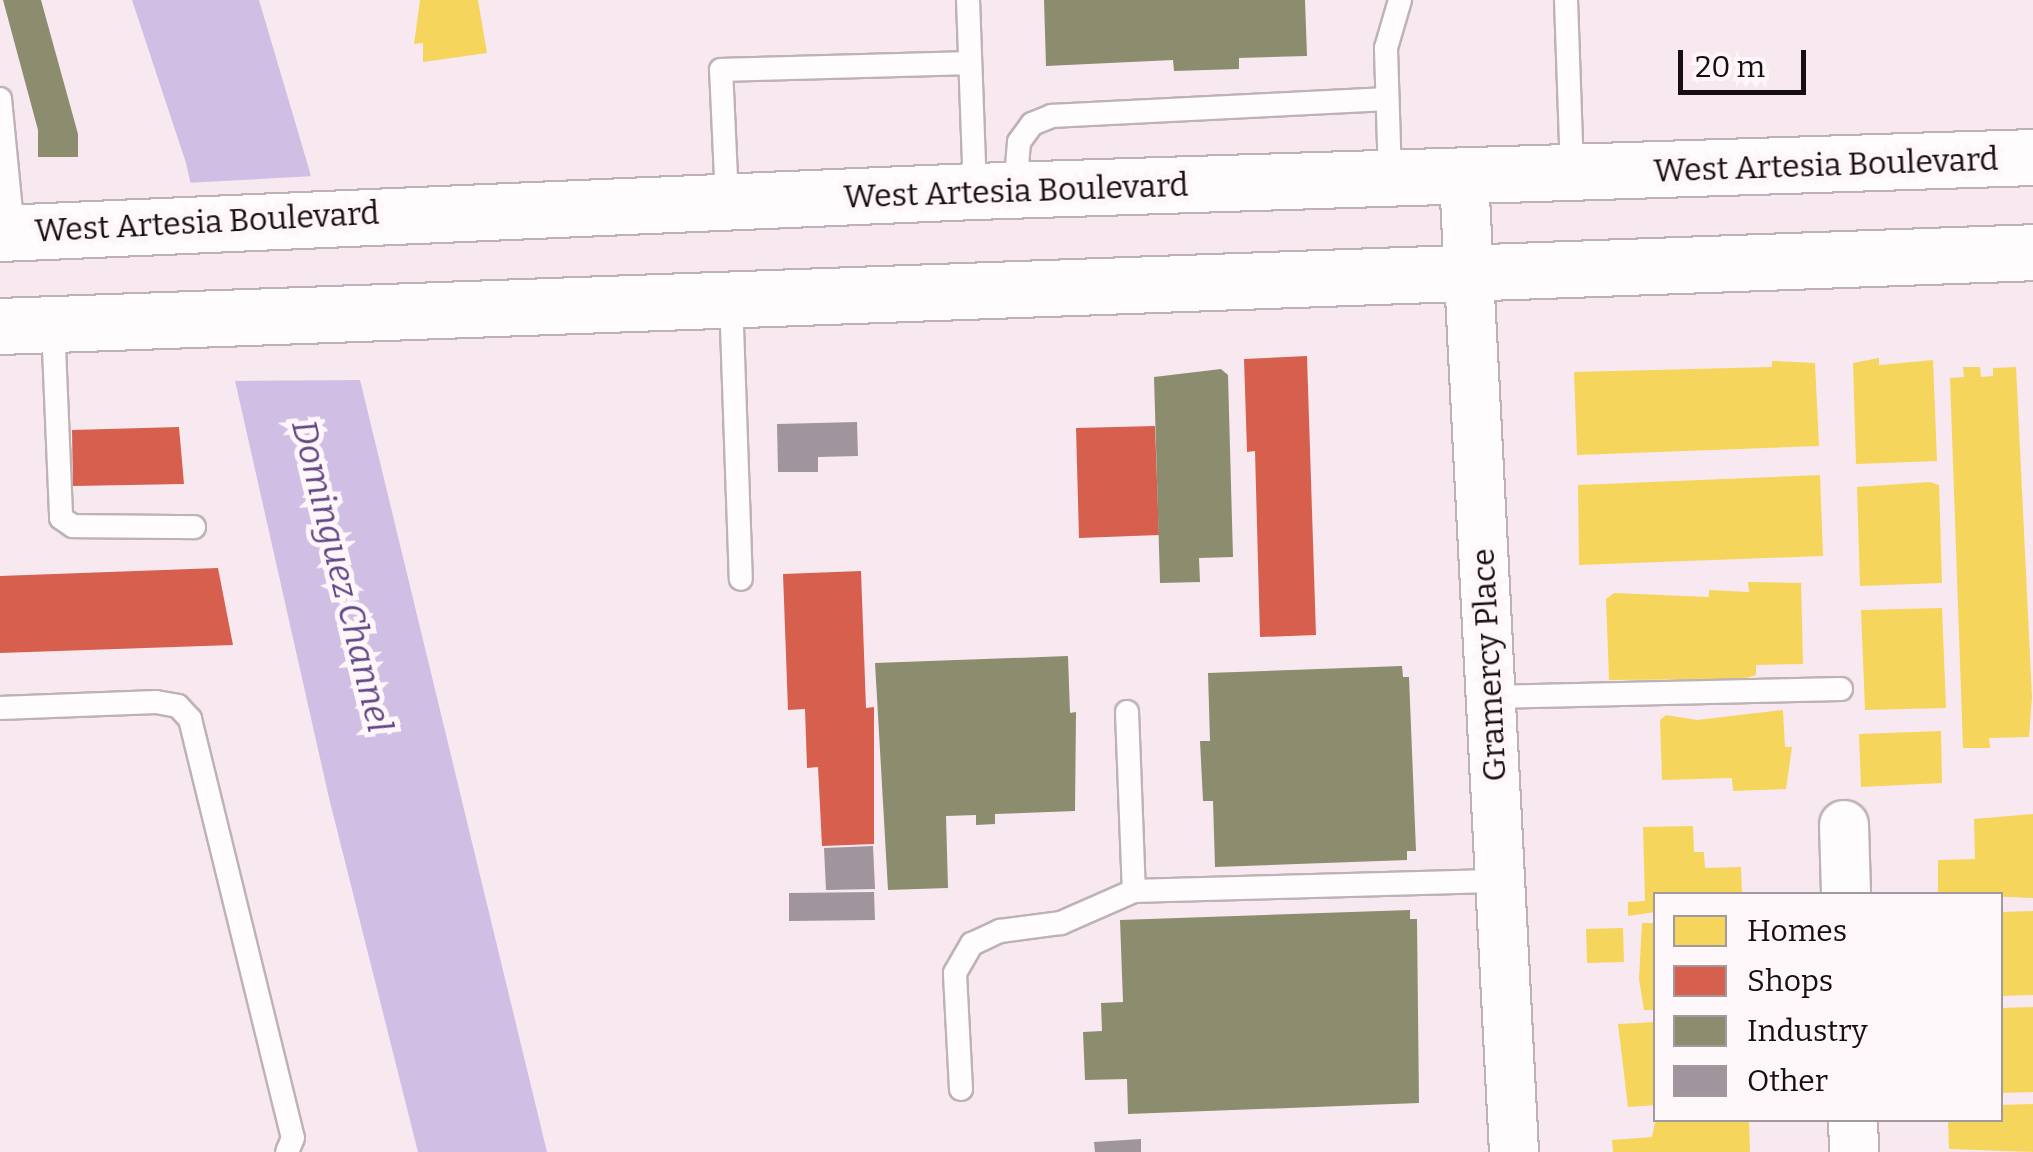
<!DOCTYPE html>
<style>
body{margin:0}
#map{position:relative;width:2033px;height:1152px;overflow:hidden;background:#f8e9f0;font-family:Bitter,serif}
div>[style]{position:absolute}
.water>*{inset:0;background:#d1bee4}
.pier>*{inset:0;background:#f8e9f0}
.homes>*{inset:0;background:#f6d55c}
.shops>*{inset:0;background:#d6604d}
.industry>*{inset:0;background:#8c8c6e}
.building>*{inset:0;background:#a0959c}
.roads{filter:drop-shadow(2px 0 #beb2b7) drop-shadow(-2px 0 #beb2b7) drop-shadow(0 2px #beb2b7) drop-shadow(0 -2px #beb2b7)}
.service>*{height:22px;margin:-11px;padding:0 11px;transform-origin:11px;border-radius:11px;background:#fefcfd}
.minor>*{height:48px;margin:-24px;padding:0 24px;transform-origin:24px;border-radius:24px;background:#fefcfd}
.primary>*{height:55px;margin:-27.5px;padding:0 27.5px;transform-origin:27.5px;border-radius:27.5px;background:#fefcfd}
span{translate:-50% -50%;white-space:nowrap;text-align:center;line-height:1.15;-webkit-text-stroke:10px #fef7f9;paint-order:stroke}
.street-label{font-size:32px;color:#180d13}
.water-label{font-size:35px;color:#624685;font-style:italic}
.legend{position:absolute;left:1653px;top:892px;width:350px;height:230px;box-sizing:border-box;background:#fef7f9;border:2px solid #a2999d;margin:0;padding:12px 18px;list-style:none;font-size:30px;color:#180d13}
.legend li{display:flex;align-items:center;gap:20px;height:50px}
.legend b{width:50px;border:2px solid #a2999d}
.scale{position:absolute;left:1678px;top:50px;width:128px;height:45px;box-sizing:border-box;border:5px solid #180d13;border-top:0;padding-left:12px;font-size:30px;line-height:35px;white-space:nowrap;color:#180d13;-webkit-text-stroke:8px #fef7f9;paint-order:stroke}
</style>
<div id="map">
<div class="water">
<i style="clip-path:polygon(132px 0,259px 0,309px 169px,547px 1152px,418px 1152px,329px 798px,186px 163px)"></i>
</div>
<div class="pier">
<i style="clip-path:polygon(315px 176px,362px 380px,234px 381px,186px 183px)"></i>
</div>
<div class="homes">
<i style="clip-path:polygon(420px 0,478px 0,487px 53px,423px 62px,423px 43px,414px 44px)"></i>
<i style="clip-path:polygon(1879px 358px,1879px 365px,1933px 360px,1937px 461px,1856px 464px,1853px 363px)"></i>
<i style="clip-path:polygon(1772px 361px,1815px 363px,1819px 446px,1577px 455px,1574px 372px,1772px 367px)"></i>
<i style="clip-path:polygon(1963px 367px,1980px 367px,1981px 377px,1993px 376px,1993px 368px,2016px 367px,2032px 697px,2029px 737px,1989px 738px,1990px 748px,1963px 748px,1950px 378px,1964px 377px)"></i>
<i style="clip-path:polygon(1820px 475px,1823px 556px,1579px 565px,1578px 485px)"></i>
<i style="clip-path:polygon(1930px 482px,1939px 485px,1942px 583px,1860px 586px,1857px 487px)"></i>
<i style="clip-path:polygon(1748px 582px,1801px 583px,1803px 664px,1756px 665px,1756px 675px,1744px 679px,1609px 680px,1606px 599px,1614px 593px,1709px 597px,1709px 590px,1749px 592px)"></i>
<i style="clip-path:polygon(1942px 608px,1946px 708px,1865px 710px,1861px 610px)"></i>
<i style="clip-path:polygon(1783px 710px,1785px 747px,1792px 747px,1786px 789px,1733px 791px,1732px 778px,1662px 780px,1660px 720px,1666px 715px,1697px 720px)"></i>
<i style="clip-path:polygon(1941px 731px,1942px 783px,1861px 787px,1859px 734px)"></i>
<i style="clip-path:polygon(2033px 814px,2033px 898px,1938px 894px,1938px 860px,1975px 859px,1974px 819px)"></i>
<i style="clip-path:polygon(1693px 826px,1694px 852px,1704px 852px,1705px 868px,1741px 867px,1742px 894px,1656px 894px,1656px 912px,1628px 916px,1628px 902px,1645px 901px,1643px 827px)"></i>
<i style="clip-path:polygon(2033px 911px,2033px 995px,2000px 996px,2000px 912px)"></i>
<i style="clip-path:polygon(1642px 923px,1656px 923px,1656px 1010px,1644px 1010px,1639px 979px)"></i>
<i style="clip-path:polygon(1623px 928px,1624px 962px,1587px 963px,1586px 929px)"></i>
<i style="clip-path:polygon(2033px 1007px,2033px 1092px,2000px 1093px,2000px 1008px)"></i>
<i style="clip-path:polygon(1656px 1022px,1656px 1105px,1628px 1107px,1618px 1024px)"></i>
<i style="clip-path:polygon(2033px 1104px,2033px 1152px,1949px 1149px,1948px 1120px,2000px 1120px,2000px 1105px)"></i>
<i style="clip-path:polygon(1656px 1118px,1749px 1120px,1750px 1152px,1613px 1152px,1612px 1140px,1652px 1137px)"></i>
</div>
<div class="shops">
<i style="clip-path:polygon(1307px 356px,1316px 635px,1260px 637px,1255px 451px,1247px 452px,1244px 359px)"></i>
<i style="clip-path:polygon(1155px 426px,1159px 535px,1079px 538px,1076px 428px)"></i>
<i style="clip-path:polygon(179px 427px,184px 484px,73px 486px,72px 430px)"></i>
<i style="clip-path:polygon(218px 568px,233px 645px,0 653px,0 576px)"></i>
<i style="clip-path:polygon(861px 571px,866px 708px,874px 707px,874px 844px,822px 846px,818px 767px,807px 768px,805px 709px,788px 710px,783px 574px)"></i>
</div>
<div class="industry">
<i style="clip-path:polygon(3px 0,41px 0,78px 134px,78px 157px,38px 157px,38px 130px)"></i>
<i style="clip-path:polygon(1044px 0,1305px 0,1307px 56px,1239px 58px,1239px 69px,1174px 71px,1173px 60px,1046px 66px)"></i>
<i style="clip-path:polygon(1221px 369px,1228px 375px,1233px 557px,1199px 558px,1200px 582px,1160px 583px,1154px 377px)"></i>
<i style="clip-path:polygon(1068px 656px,1070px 713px,1076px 712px,1075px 811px,995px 814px,995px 824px,976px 825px,976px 815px,946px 816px,948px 888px,888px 890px,875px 663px)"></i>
<i style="clip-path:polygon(1402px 666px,1403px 677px,1409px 677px,1416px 851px,1407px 851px,1407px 860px,1215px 867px,1213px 801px,1203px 801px,1200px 741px,1210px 741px,1208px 673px)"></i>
<i style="clip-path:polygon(1410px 910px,1410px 919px,1417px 919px,1419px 1103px,1128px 1114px,1127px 1079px,1085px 1080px,1083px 1032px,1102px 1031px,1101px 1003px,1123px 1002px,1120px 920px)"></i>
</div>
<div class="building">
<i style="clip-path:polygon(857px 422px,858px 456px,818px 457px,818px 472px,778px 472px,777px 424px)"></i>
<i style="clip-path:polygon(873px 846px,875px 889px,826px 890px,824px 848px)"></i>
<i style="clip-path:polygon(874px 892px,875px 920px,789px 921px,789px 893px)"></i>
<i style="clip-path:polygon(1141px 1139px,1141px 1152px,1095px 1152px,1094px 1142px)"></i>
</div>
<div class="roads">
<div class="service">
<i style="left:968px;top:0;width:191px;rotate:87.9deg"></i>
<i style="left:1566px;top:0;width:171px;rotate:88deg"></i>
<i style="left:0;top:99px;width:134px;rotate:84.4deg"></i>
<i style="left:1390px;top:177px;width:129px;rotate:-91.8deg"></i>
<i style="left:1386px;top:48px;width:50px;rotate:-73.7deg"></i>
<i style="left:1015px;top:189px;width:47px;rotate:-85.1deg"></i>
<i style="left:1019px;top:142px;width:22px;rotate:-54deg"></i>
<i style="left:1032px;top:124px;width:22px;rotate:-22deg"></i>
<i style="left:1052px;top:116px;width:335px;rotate:-2.9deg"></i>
<i style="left:727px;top:200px;width:130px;rotate:-92.6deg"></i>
<i style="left:721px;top:70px;width:249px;rotate:-1.6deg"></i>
<i style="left:731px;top:298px;width:281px;rotate:88deg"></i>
<i style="left:53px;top:324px;width:194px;rotate:87.6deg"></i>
<i style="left:61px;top:518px;width:14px;rotate:34deg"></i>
<i style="left:73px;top:526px;width:121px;rotate:0.5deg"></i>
<i style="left:1490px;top:697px;width:351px;rotate:-1.3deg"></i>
<i style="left:0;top:708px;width:156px;rotate:-2.2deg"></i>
<i style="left:156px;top:702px;width:22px;rotate:10deg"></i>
<i style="left:178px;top:706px;width:18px;rotate:47deg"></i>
<i style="left:190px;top:719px;width:431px;rotate:76.2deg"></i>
<i style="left:293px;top:1138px;width:15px;rotate:113deg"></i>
<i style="left:1127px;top:712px;width:179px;rotate:87.8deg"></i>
<i style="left:1134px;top:891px;width:366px;rotate:-1.6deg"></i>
<i style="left:961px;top:1089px;width:116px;rotate:-93deg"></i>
<i style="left:955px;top:973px;width:34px;rotate:-60deg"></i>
<i style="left:972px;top:944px;width:31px;rotate:-25deg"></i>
<i style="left:1000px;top:931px;width:62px;rotate:-7.5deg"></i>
<i style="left:1061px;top:923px;width:80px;rotate:-23.7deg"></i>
</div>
<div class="minor">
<i style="left:1464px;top:178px;width:975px;rotate:87.06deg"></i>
<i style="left:1844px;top:825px;width:69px;rotate:88.3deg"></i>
<i style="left:1853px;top:1120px;width:32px;rotate:88deg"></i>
</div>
<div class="primary">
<i style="left:0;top:233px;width:976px;rotate:-2.47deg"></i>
<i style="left:975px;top:191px;width:1059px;rotate:-1.84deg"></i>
<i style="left:0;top:326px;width:2034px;rotate:-2.08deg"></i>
</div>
</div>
<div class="street-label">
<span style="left:1826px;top:165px;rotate:-2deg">West Artesia Boulevard</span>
<span style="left:1016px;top:191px;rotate:-2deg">West Artesia Boulevard</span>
<span style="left:207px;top:222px;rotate:-3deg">West Artesia Boulevard</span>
<span style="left:1489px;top:665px;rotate:-93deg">Gramercy Place</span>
</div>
<div class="water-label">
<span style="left:342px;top:576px;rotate:76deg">Dominguez Channel</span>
</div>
<ul class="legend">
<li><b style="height:28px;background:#f6d55c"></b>Homes</li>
<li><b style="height:28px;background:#d6604d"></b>Shops</li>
<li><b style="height:28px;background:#8c8c6e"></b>Industry</li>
<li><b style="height:28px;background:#a0959c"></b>Other</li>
</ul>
<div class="scale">20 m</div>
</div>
